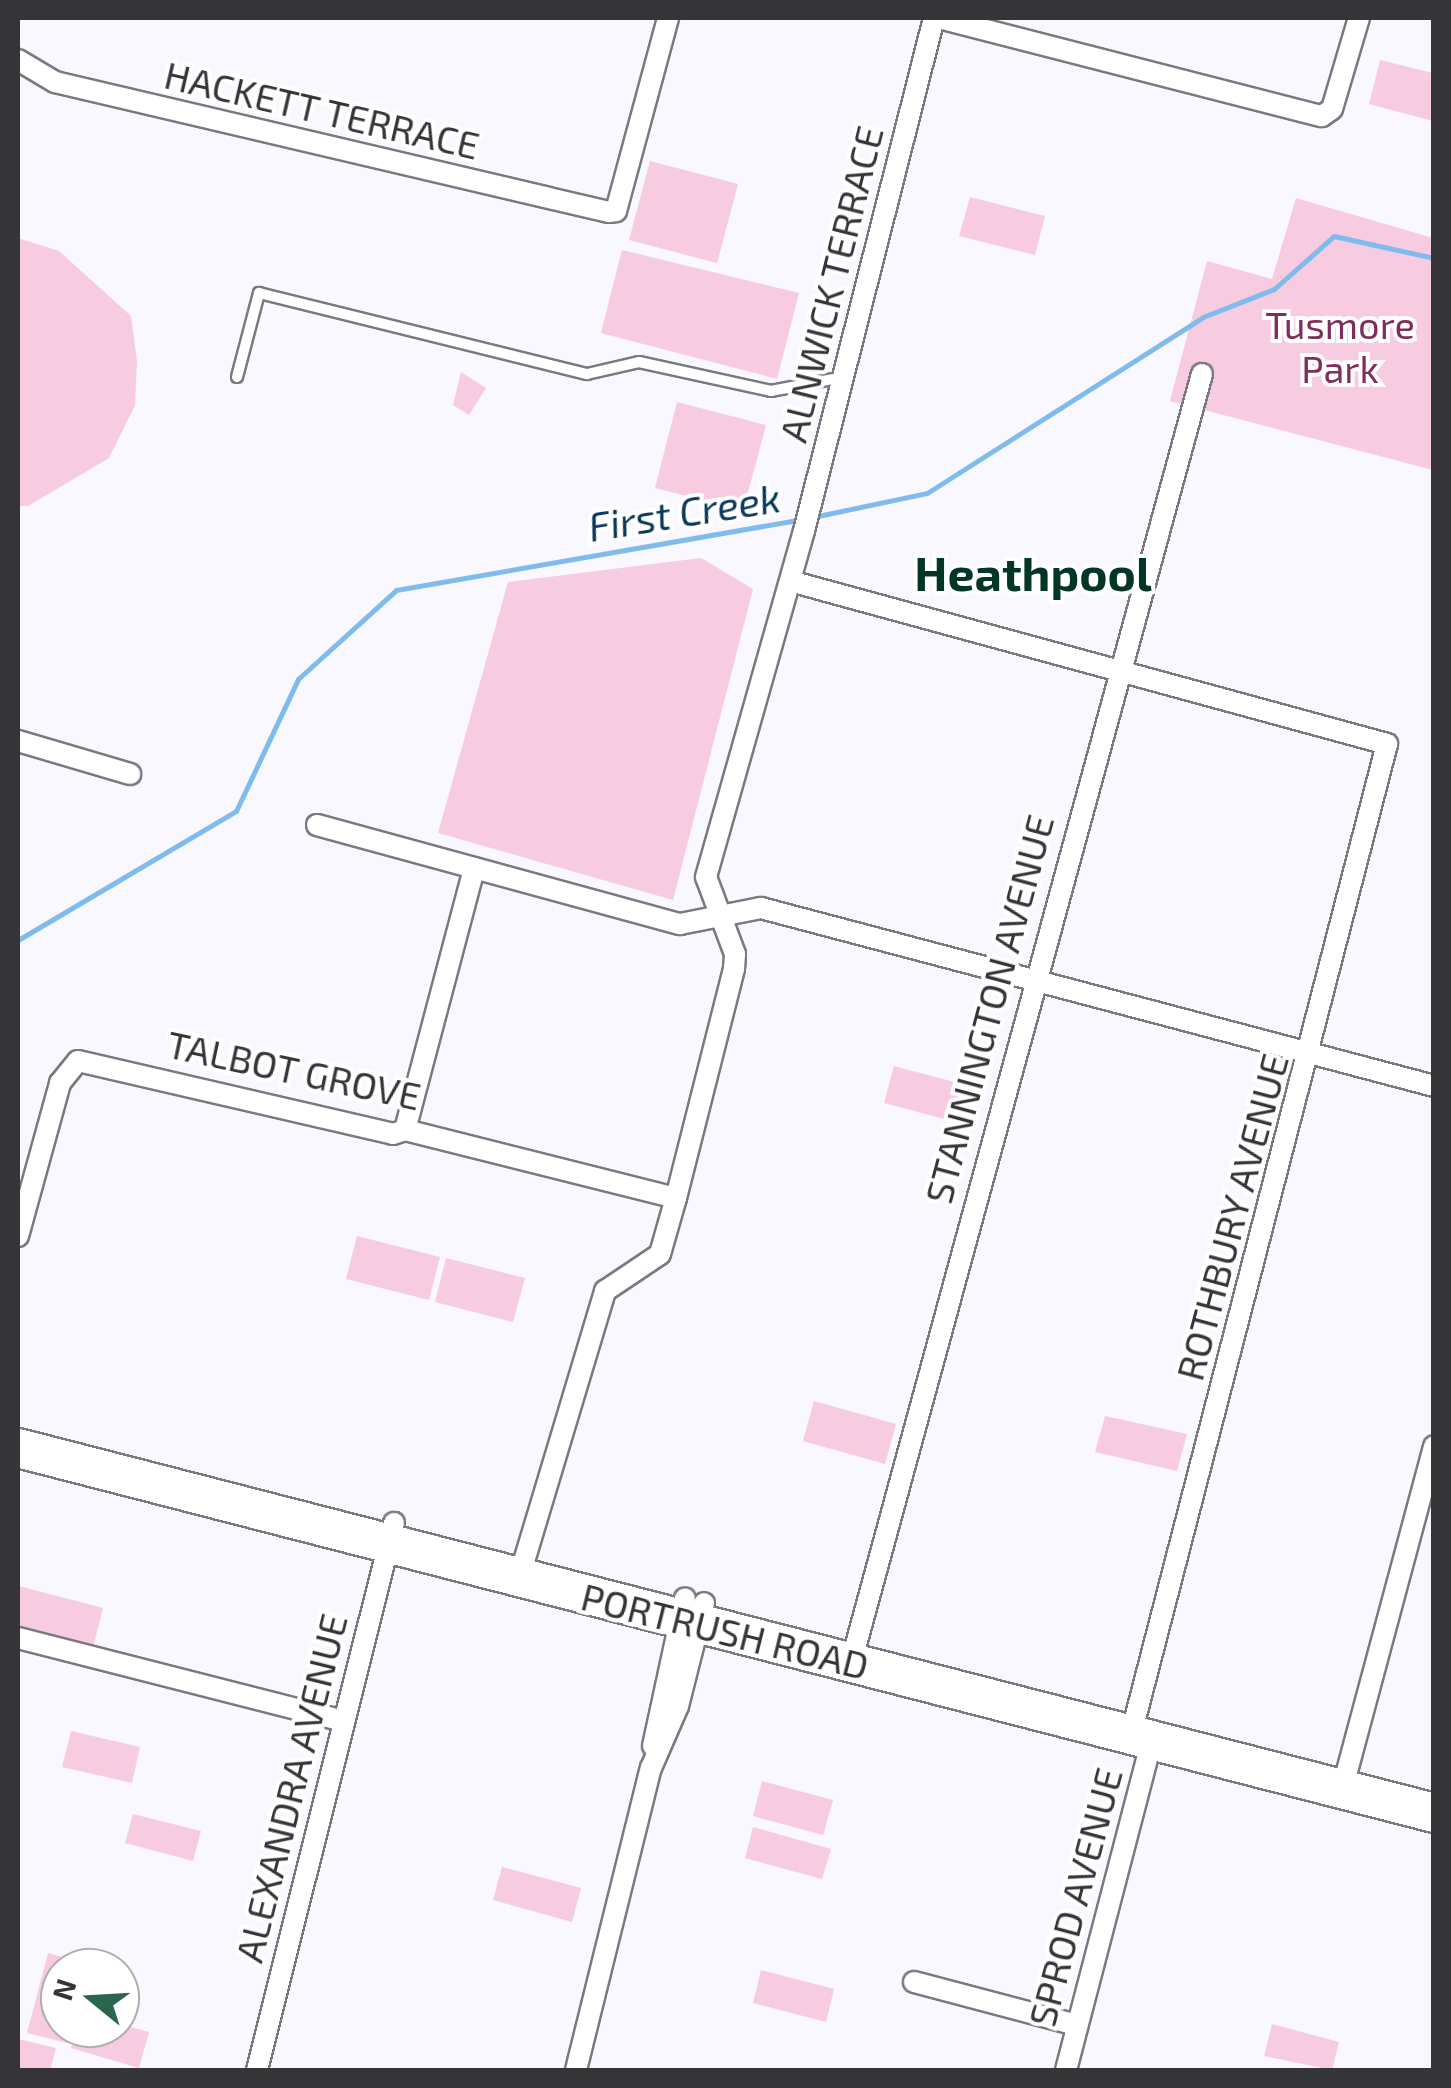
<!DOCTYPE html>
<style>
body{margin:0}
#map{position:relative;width:1451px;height:2088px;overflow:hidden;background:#f9f8fe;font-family:"Exo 2",sans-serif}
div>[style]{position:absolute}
.green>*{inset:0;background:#f7cbe0}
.stream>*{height:5px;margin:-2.5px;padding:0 2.5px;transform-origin:2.5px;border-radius:2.5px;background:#7fbced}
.roads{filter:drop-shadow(2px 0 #7b7980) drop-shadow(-2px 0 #7b7980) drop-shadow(0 2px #7b7980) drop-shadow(0 -2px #7b7980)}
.lane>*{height:10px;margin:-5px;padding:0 5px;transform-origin:5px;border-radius:5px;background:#fff}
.street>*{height:20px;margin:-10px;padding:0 10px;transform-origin:10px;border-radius:10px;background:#fff}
.highway>*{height:38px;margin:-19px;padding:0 19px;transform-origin:19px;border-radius:19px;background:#fff}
span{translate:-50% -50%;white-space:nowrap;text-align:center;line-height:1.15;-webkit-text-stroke:8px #fff;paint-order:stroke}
.street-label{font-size:38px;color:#353437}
.park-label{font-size:38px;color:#7e2d5c}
.water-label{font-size:40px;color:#083959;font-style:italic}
.district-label{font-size:48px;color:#033626;font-weight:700}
.frame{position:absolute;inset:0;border:20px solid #353437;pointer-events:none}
.north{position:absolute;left:40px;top:1948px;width:100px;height:100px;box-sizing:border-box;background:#fff;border:2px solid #aeaeaf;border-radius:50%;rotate:288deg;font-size:28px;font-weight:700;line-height:40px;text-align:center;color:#353437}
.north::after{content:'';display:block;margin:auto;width:35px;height:45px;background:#2b654e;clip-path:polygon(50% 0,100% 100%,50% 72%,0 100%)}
</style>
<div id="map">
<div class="green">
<i style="clip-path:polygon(1380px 60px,1433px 73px,1433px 121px,1369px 104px)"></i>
<i style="clip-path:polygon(650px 161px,738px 184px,717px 263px,629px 240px)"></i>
<i style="clip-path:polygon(970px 197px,1045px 216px,1035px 255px,959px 236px)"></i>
<i style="clip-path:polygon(1296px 198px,1433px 238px,1433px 470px,1170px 401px,1207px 261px,1272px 279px)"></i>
<i style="clip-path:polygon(18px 238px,59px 251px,131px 316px,137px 361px,135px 405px,109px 458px,28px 506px,18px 506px)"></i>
<i style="clip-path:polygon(622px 250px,799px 293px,777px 379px,601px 333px)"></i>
<i style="clip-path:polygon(461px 372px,486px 388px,469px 415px,453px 405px)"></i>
<i style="clip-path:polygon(677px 402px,766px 425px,743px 511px,655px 488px)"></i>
<i style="clip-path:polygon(701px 558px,753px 589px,673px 900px,438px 833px,508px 582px)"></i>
<i style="clip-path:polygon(894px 1066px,977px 1088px,967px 1125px,884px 1103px)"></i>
<i style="clip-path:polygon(357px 1236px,440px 1257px,429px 1300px,346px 1279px)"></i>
<i style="clip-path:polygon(446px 1258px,525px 1278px,513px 1322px,435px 1302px)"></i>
<i style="clip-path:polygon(814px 1401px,896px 1424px,885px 1464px,803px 1441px)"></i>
<i style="clip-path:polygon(1105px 1416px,1187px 1434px,1177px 1471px,1095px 1452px)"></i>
<i style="clip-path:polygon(19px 1586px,103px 1608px,93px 1648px,18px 1628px)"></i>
<i style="clip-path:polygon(71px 1731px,140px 1747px,132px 1783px,62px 1767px)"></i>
<i style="clip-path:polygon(762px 1781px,833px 1800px,823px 1835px,753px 1816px)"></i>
<i style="clip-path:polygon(133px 1814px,201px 1831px,193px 1861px,125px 1843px)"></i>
<i style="clip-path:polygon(753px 1827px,831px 1849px,822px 1879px,745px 1858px)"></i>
<i style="clip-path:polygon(502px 1867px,581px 1888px,572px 1922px,493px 1900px)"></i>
<i style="clip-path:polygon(48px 1953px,88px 1964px,60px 1968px,60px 2028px,71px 2028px,67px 2043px,27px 2033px)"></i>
<i style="clip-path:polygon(761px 1970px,834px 1989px,826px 2022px,753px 2003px)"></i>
<i style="clip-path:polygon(120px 2024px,149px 2032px,139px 2068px,71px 2048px,77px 2028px)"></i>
<i style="clip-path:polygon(1272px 2024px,1339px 2042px,1332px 2070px,1264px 2056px)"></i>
<i style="clip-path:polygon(18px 2039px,56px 2048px,50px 2070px,18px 2070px)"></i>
</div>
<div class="stream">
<i style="left:813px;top:517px;width:116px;rotate:-11.9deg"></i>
<i style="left:927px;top:493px;width:327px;rotate:-32.5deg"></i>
<i style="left:1203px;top:317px;width:76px;rotate:-21.5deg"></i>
<i style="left:1274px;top:289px;width:80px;rotate:-41.5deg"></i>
<i style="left:1334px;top:236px;width:102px;rotate:12.4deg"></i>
<i style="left:18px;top:940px;width:253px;rotate:-30.6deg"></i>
<i style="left:236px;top:811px;width:146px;rotate:-64.8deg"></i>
<i style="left:298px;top:679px;width:132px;rotate:-42.2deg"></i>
<i style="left:396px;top:590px;width:412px;rotate:-9.9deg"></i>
</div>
<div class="roads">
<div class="lane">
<i style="left:237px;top:377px;width:87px;rotate:-75.3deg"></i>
<i style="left:259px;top:293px;width:338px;rotate:13.9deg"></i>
<i style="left:587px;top:374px;width:53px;rotate:-13deg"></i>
<i style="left:639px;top:362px;width:135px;rotate:12.4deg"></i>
<i style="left:771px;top:391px;width:73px;rotate:-11deg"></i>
</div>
<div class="street">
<i style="left:939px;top:18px;width:395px;rotate:14.4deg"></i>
<i style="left:1322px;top:116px;width:12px;rotate:-35deg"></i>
<i style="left:1332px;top:109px;width:95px;rotate:-73.5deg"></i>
<i style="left:18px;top:60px;width:43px;rotate:30.7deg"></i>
<i style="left:55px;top:82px;width:569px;rotate:13.21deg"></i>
<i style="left:609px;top:212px;width:7px;rotate:-8deg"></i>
<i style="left:616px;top:211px;width:200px;rotate:-74.9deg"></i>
<i style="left:790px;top:581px;width:619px;rotate:15.27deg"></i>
<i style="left:1387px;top:744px;width:1003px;rotate:104.49deg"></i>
<i style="left:18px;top:741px;width:117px;rotate:16.4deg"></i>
<i style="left:317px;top:825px;width:376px;rotate:15.3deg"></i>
<i style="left:680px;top:924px;width:83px;rotate:-11.2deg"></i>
<i style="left:761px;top:908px;width:696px;rotate:14.81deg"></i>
<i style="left:405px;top:1130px;width:271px;rotate:-75.2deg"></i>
<i style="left:18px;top:1236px;width:159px;rotate:-74.6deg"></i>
<i style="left:60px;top:1083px;width:28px;rotate:-51deg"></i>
<i style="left:78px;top:1061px;width:323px;rotate:13deg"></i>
<i style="left:393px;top:1134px;width:13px;rotate:-18deg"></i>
<i style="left:405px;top:1130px;width:279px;rotate:14.1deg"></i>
<i style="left:519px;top:1578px;width:300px;rotate:-73.3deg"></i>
<i style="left:605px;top:1291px;width:66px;rotate:-33.9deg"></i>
<i style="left:660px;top:1254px;width:58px;rotate:-74.1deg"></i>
<i style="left:676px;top:1198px;width:236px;rotate:-75.8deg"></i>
<i style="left:734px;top:969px;width:15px;rotate:-86deg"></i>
<i style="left:735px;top:954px;width:82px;rotate:-110.6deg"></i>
<i style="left:706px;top:877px;width:360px;rotate:-74.2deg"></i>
<i style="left:804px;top:531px;width:529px;rotate:-75.78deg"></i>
<i style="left:18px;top:1638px;width:335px;rotate:14.3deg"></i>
<i style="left:851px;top:1663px;width:1336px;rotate:-74.77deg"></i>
<i style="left:653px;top:1746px;width:151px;rotate:-77.8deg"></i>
<i style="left:1342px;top:1790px;width:356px;rotate:-75deg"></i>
<i style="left:914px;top:1982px;width:169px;rotate:14.8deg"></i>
<i style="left:257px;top:2070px;width:564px;rotate:-75.94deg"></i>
<i style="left:576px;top:2070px;width:311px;rotate:-76.1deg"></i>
<i style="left:651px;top:1768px;width:68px;rotate:-66.5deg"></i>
<i style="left:678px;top:1706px;width:106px;rotate:-75.8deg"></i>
<i style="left:1066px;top:2070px;width:341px;rotate:-75.4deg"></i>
</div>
<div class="highway">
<i style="left:18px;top:1448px;width:1462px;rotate:14.45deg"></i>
</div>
</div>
<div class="street-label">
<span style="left:322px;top:110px;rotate:13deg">HACKETT TERRACE</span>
<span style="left:831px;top:284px;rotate:-76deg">ALNWICK TERRACE</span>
<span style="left:989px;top:1009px;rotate:-75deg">STANNINGTON AVENUE</span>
<span style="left:294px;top:1070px;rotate:12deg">TALBOT GROVE</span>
<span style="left:1232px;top:1217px;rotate:-75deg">ROTHBURY AVENUE</span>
<span style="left:725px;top:1631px;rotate:14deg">PORTRUSH ROAD</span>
<span style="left:291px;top:1788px;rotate:-76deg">ALEXANDRA AVENUE</span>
<span style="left:1075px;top:1897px;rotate:-75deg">SPROD AVENUE</span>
</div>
<div class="park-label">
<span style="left:1340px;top:347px">Tusmore<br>Park</span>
</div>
<div class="water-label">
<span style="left:684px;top:511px;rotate:-9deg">First Creek</span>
</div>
<div class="district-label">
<span style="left:1033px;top:573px">Heathpool</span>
</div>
<div class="frame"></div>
<div class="north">N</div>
</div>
